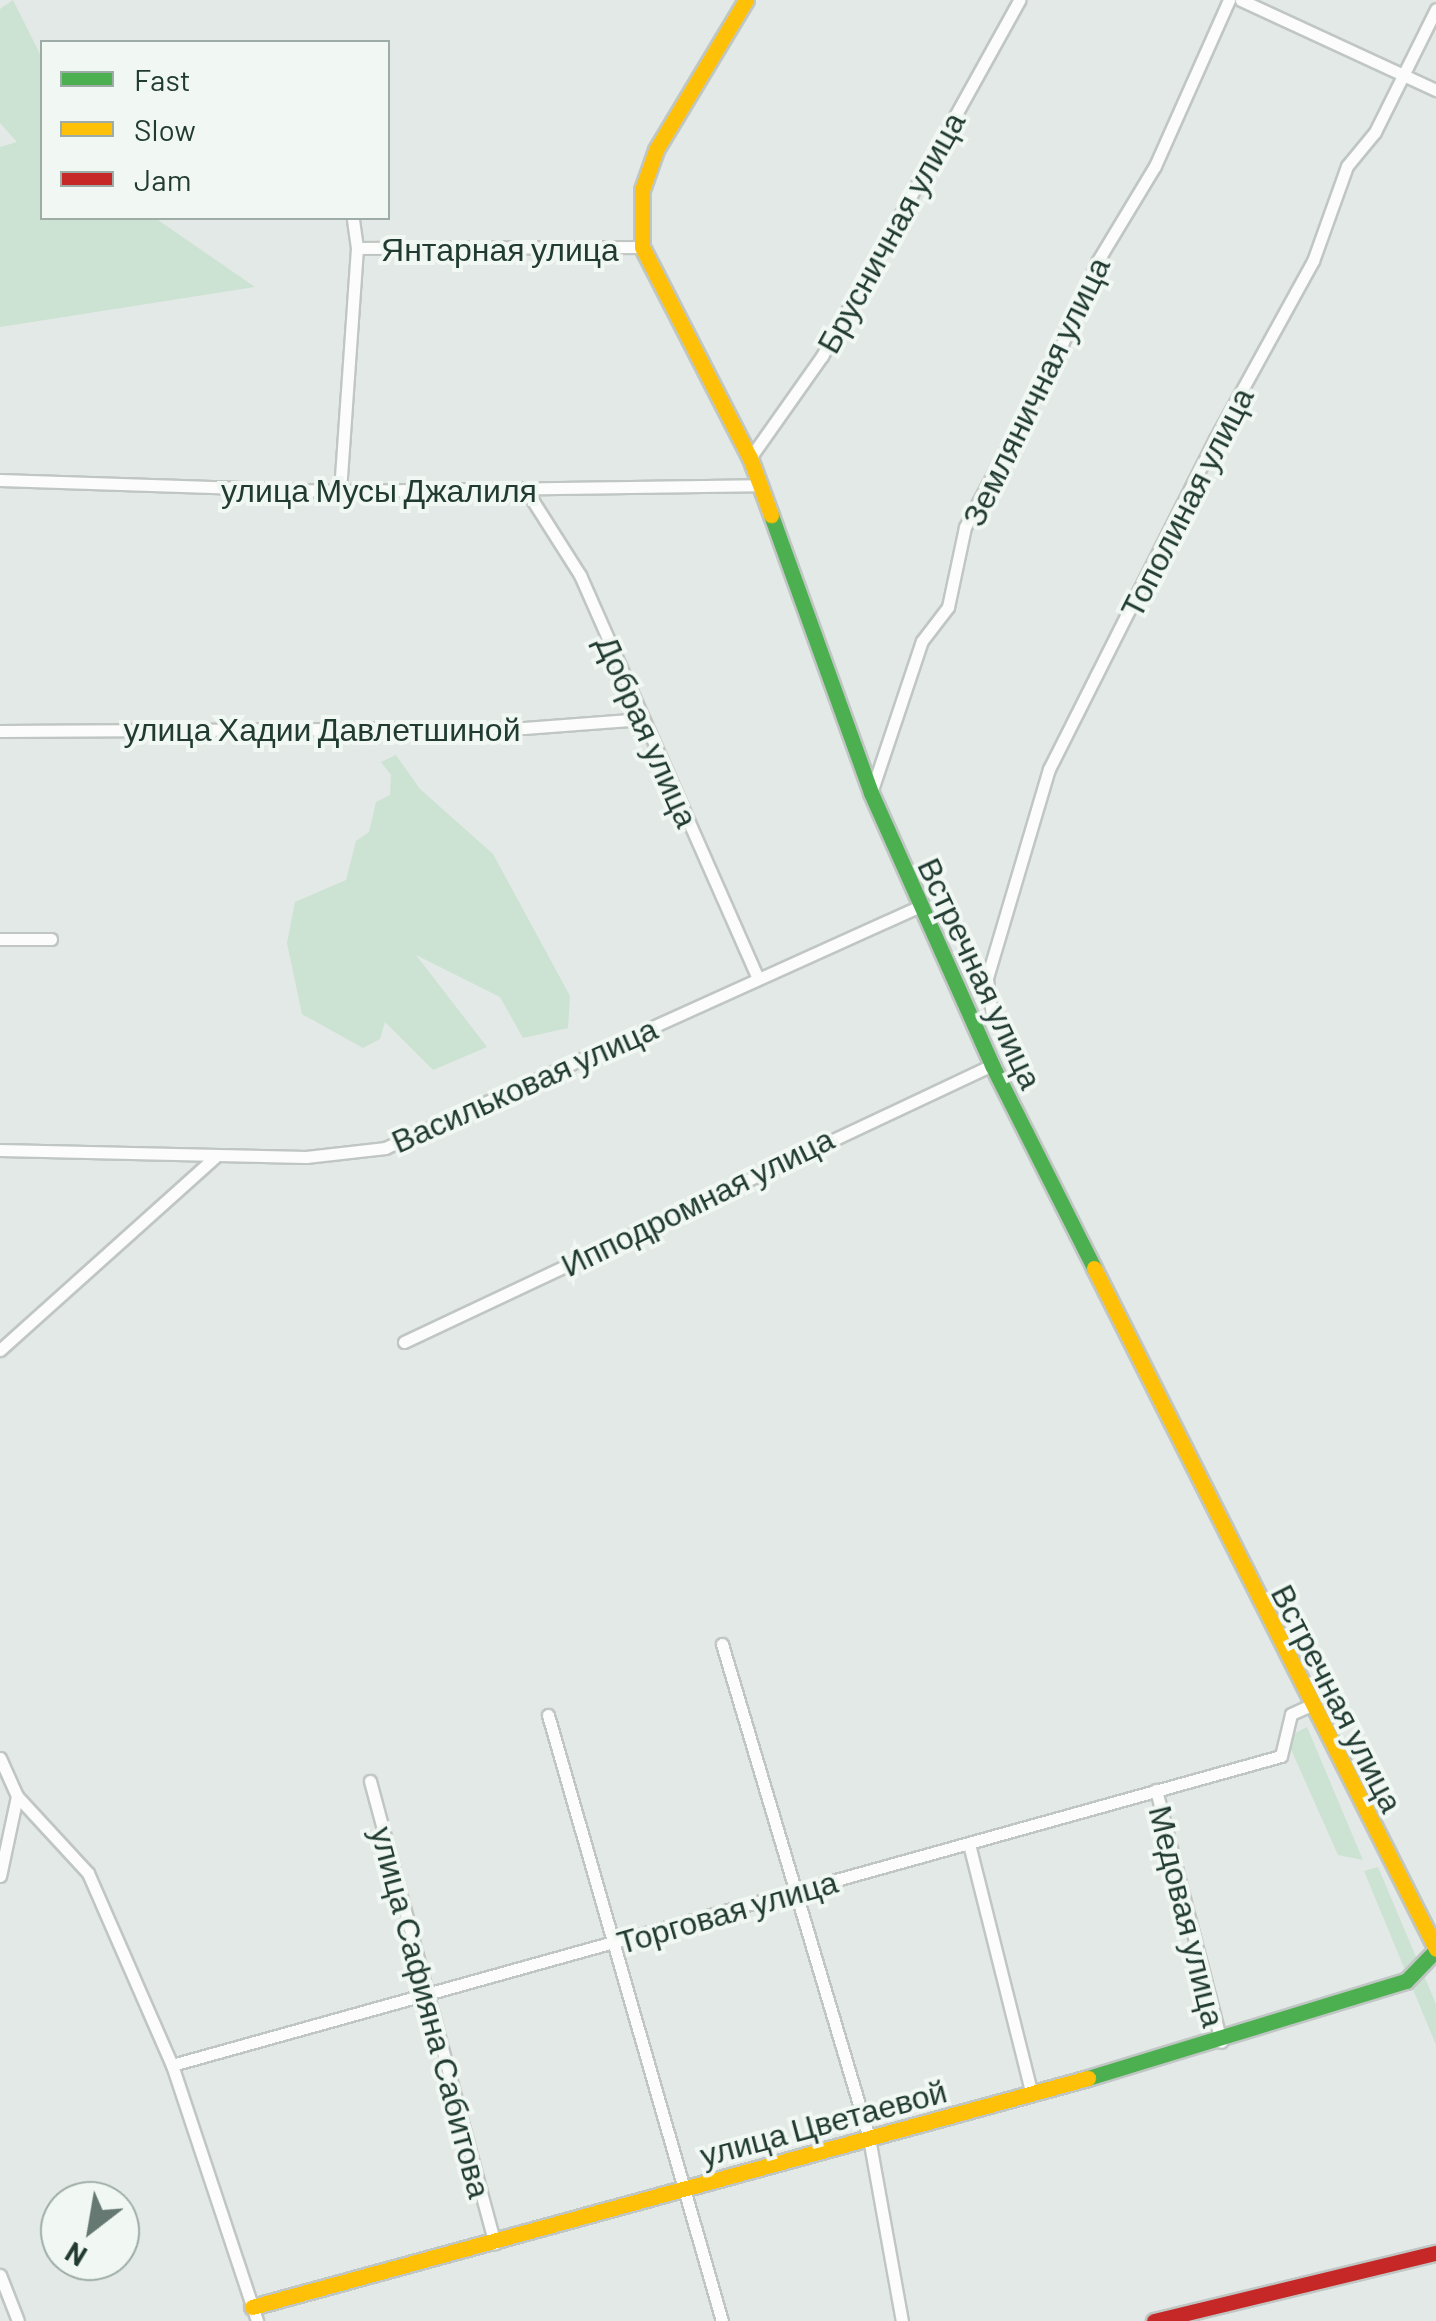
<!DOCTYPE html>
<meta charset="utf-8">
<style>
body{margin:0}
#map{position:relative;width:1436px;height:2321px;overflow:hidden;background:#e3e9e6;font-family:Barlow,sans-serif}
div>[style]{position:absolute}
.green>*{inset:0;background:#cce2d2}
.roads{filter:drop-shadow(2px 0 #c0c6c3) drop-shadow(-2px 0 #c0c6c3) drop-shadow(0 2px #c0c6c3) drop-shadow(0 -2px #c0c6c3)}
.street>*{height:11px;margin:-5.5px;padding:0 5.5px;transform-origin:5.5px;border-radius:5.5px;background:#fbfcfb}
.fast>*{height:15px;margin:-7.5px;padding:0 7.5px;transform-origin:7.5px;border-radius:7.5px;background:#4caf50}
.slow>*{height:15px;margin:-7.5px;padding:0 7.5px;transform-origin:7.5px;border-radius:7.5px;background:#ffc107}
.jam>*{height:15px;margin:-7.5px;padding:0 7.5px;transform-origin:7.5px;border-radius:7.5px;background:#c62828}
span{translate:-50% -50%;white-space:nowrap;text-align:center;line-height:1.15;-webkit-text-stroke:8px #f1f8f4;paint-order:stroke}
.street-label{font-size:32px;color:#213b33}
.legend{position:absolute;left:40px;top:40px;width:350px;height:180px;box-sizing:border-box;background:#f1f8f4;border:2px solid #9eaca7;margin:0;padding:12px 18px;list-style:none;font-size:30px;color:#213b33}
.legend li{display:flex;align-items:center;gap:20px;height:50px}
.legend b{width:50px;border:2px solid #9eaca7}
.north{position:absolute;left:40px;top:2181px;width:100px;height:100px;box-sizing:border-box;background:#f1f8f4;border:2px solid #9eaca7;border-radius:50%;rotate:211deg;font-size:28px;font-weight:700;line-height:40px;text-align:center;color:#213b33}
.north::after{content:'';display:block;margin:auto;width:35px;height:45px;background:#657872;clip-path:polygon(50% 0,100% 100%,50% 72%,0 100%)}
</style>
<div id="map">
<div class="green">
<i style="clip-path:polygon(13px 0,42px 58px,42px 218px,155px 218px,255px 287px,0 327px,0 147px,17px 142px,0 123px,0 9px)"></i>
<i style="clip-path:polygon(396px 755px,420px 789px,493px 854px,570px 996px,568px 1028px,523px 1038px,500px 997px,416px 955px,487px 1047px,433px 1070px,385px 1022px,380px 1039px,363px 1048px,302px 1014px,287px 943px,295px 902px,346px 880px,356px 841px,369px 832px,376px 802px,390px 795px,391px 775px,381px 762px)"></i>
<i style="clip-path:polygon(1307px 1727px,1363px 1860px,1338px 1855px,1286px 1738px)"></i>
<i style="clip-path:polygon(1378px 1867px,1436px 2004px,1436px 2045px,1364px 1871px)"></i>
</div>
<div class="roads">
<div class="street">
<i style="left:1241px;top:0;width:215px;rotate:24.8deg"></i>
<i style="left:357px;top:248px;width:285px;rotate:-0.2deg"></i>
<i style="left:750px;top:458px;width:125px;rotate:-54.8deg"></i>
<i style="left:822px;top:356px;width:407px;rotate:-61deg"></i>
<i style="left:0;top:480px;width:340px;rotate:1.9deg"></i>
<i style="left:340px;top:491px;width:418px;rotate:-0.8deg"></i>
<i style="left:526px;top:490px;width:101px;rotate:57.6deg"></i>
<i style="left:580px;top:575px;width:441px;rotate:66.2deg"></i>
<i style="left:340px;top:491px;width:244px;rotate:-86deg"></i>
<i style="left:357px;top:248px;width:30px;rotate:-98deg"></i>
<i style="left:0;top:731px;width:524px;rotate:-0.33deg"></i>
<i style="left:524px;top:728px;width:119px;rotate:-4.3deg"></i>
<i style="left:871px;top:793px;width:160px;rotate:-71.5deg"></i>
<i style="left:922px;top:641px;width:43px;rotate:-52.6deg"></i>
<i style="left:948px;top:607px;width:82px;rotate:-78deg"></i>
<i style="left:965px;top:527px;width:202px;rotate:-61.9deg"></i>
<i style="left:1060px;top:349px;width:95px;rotate:-67deg"></i>
<i style="left:1097px;top:262px;width:112px;rotate:-58.9deg"></i>
<i style="left:1155px;top:166px;width:182px;rotate:-66deg"></i>
<i style="left:0;top:939px;width:51px"></i>
<i style="left:992px;top:1015px;width:37px;rotate:-98deg"></i>
<i style="left:987px;top:978px;width:218px;rotate:-73.5deg"></i>
<i style="left:1049px;top:769px;width:369px;rotate:-63.3deg"></i>
<i style="left:1215px;top:439px;width:203px;rotate:-61.2deg"></i>
<i style="left:1313px;top:261px;width:101px;rotate:-70.3deg"></i>
<i style="left:1347px;top:166px;width:44px;rotate:-50.5deg"></i>
<i style="left:1375px;top:132px;width:137px;rotate:-63.6deg"></i>
<i style="left:0;top:1150px;width:306px;rotate:1.3deg"></i>
<i style="left:306px;top:1157px;width:80px;rotate:-6.5deg"></i>
<i style="left:385px;top:1148px;width:585px;rotate:-24.33deg"></i>
<i style="left:404px;top:1342px;width:650px;rotate:-25.22deg"></i>
<i style="left:0;top:1350px;width:290px;rotate:-41.9deg"></i>
<i style="left:722px;top:1644px;width:515px;rotate:73.43deg"></i>
<i style="left:869px;top:2138px;width:186px;rotate:79.8deg"></i>
<i style="left:548px;top:1715px;width:630px;rotate:73.98deg"></i>
<i style="left:0;top:1758px;width:42px;rotate:65.9deg"></i>
<i style="left:17px;top:1796px;width:105px;rotate:47.3deg"></i>
<i style="left:88px;top:1873px;width:210px;rotate:66.4deg"></i>
<i style="left:172px;top:2065px;width:270px;rotate:71.6deg"></i>
<i style="left:370px;top:1781px;width:479px;rotate:74.9deg"></i>
<i style="left:1156px;top:1790px;width:260px;rotate:75.5deg"></i>
<i style="left:969px;top:1844px;width:258px;rotate:75.9deg"></i>
<i style="left:0;top:1876px;width:82px;rotate:-78deg"></i>
<i style="left:172px;top:2065px;width:1151px;rotate:-15.57deg"></i>
<i style="left:1281px;top:1756px;width:43px;rotate:-76.6deg"></i>
<i style="left:1291px;top:1714px;width:20px;rotate:-24deg"></i>
<i style="left:0;top:2275px;width:49px;rotate:68.6deg"></i>
</div>
<div class="fast">
<i style="left:771px;top:515px;width:295px;rotate:70.2deg"></i>
<i style="left:871px;top:793px;width:298px;rotate:66deg"></i>
<i style="left:992px;top:1065px;width:227px;rotate:63.3deg"></i>
<i style="left:1088px;top:2078px;width:332px;rotate:-17deg"></i>
<i style="left:1406px;top:1981px;width:43px;rotate:-45.9deg"></i>
</div>
<div class="slow">
<i style="left:746px;top:0;width:175px;rotate:121deg"></i>
<i style="left:656px;top:150px;width:42px;rotate:109.3deg"></i>
<i style="left:642px;top:190px;width:57px;rotate:90deg"></i>
<i style="left:642px;top:247px;width:237px;rotate:62.9deg"></i>
<i style="left:750px;top:458px;width:61px;rotate:69.8deg"></i>
<i style="left:1094px;top:1268px;width:762px;rotate:63.33deg"></i>
<i style="left:252px;top:2307px;width:867px;rotate:-15.32deg"></i>
</div>
<div class="jam">
<i style="left:1154px;top:2321px;width:290px;rotate:-13.6deg"></i>
</div>
</div>
<div class="street-label">
<span style="left:890px;top:232px;rotate:-61deg">Брусничная улица</span>
<span style="left:500px;top:248px">Янтарная улица</span>
<span style="left:1035px;top:391px;rotate:-64deg">Земляничная улица</span>
<span style="left:379px;top:489px">улица Мусы Джалиля</span>
<span style="left:1186px;top:502px;rotate:-63deg">Тополиная улица</span>
<span style="left:322px;top:728px">улица Хадии Давлетшиной</span>
<span style="left:648px;top:731px;rotate:66deg">Добрая улица</span>
<span style="left:981px;top:973px;rotate:65deg">Встречная улица</span>
<span style="left:524px;top:1084px;rotate:-24deg">Васильковая улица</span>
<span style="left:697px;top:1201px;rotate:-26deg">Ипподромная улица</span>
<span style="left:1338px;top:1698px;rotate:63deg">Встречная улица</span>
<span style="left:727px;top:1911px;rotate:-16deg">Торговая улица</span>
<span style="left:1188px;top:1916px;rotate:76deg">Медовая улица</span>
<span style="left:432px;top:2012px;rotate:75deg">улица Сафияна Сабитова</span>
<span style="left:823px;top:2122px;rotate:-15deg">улица Цветаевой</span>
</div>
<ul class="legend">
<li><b style="height:12px;background:#4caf50"></b>Fast</li>
<li><b style="height:12px;background:#ffc107"></b>Slow</li>
<li><b style="height:12px;background:#c62828"></b>Jam</li>
</ul>
<div class="north">N</div>
</div>
